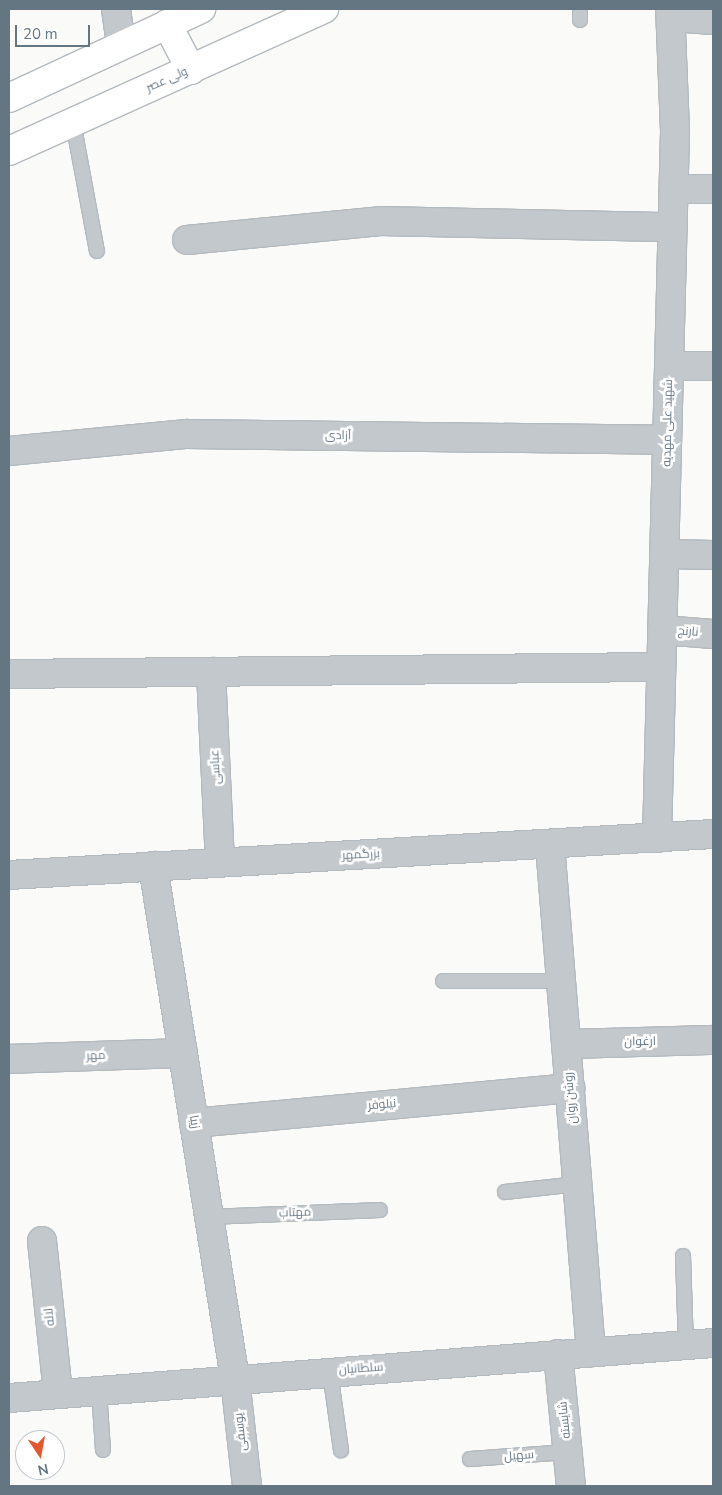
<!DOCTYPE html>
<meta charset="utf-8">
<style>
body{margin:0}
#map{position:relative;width:722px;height:1495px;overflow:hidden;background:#fafaf8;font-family:"Nunito Sans",Cairo,sans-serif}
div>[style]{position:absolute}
.roads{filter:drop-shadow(1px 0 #b3babf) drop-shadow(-1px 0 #b3babf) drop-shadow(0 1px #b3babf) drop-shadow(0 -1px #b3babf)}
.lane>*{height:14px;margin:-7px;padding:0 7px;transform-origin:7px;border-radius:7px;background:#c3c8cc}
.street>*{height:28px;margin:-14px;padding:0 14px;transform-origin:14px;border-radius:14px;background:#c3c8cc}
.secondary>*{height:28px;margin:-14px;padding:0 14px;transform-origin:14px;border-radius:14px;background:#fff}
span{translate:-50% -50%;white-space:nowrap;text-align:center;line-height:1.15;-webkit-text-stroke:5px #fff;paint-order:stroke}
.street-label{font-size:12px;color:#657683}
.frame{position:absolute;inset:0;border:10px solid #657683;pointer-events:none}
.north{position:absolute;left:15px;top:1430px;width:50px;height:50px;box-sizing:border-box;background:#fff;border:1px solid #c1c8cd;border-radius:50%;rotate:168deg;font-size:14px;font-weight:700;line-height:20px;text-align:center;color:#657683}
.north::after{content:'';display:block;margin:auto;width:18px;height:22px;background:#e4572e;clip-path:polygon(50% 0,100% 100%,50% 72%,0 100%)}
.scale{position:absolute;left:15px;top:25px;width:75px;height:22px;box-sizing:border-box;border:2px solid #657683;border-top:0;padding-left:6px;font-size:15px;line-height:18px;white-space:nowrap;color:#657683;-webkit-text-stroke:4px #fff;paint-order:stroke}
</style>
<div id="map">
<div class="roads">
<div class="lane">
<i style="left:580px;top:20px;width:11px;rotate:-90deg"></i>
<i style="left:73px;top:122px;width:131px;rotate:79.5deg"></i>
<i style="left:443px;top:981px;width:118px"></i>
<i style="left:505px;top:1192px;width:73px;rotate:-6.3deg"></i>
<i style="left:209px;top:1217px;width:171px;rotate:-2.3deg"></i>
<i style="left:683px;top:1256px;width:89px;rotate:88.1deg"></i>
<i style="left:330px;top:1372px;width:79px;rotate:82deg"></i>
<i style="left:99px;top:1390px;width:60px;rotate:86.2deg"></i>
<i style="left:470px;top:1459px;width:98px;rotate:-4.1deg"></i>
</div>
<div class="street">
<i style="left:116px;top:9px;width:37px;rotate:82deg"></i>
<i style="left:671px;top:17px;width:42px;rotate:4.1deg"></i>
<i style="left:674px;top:189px;width:39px"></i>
<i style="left:187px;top:240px;width:194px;rotate:-5.6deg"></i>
<i style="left:380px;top:221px;width:293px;rotate:1.2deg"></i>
<i style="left:669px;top:366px;width:44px"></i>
<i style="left:9px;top:451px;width:179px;rotate:-5.5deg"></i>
<i style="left:187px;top:434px;width:480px;rotate:0.7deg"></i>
<i style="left:664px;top:554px;width:49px;rotate:1.2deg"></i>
<i style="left:662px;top:630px;width:51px;rotate:4.5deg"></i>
<i style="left:211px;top:672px;width:190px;rotate:87.3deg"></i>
<i style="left:9px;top:674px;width:652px;rotate:-0.62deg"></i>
<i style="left:657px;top:838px;width:707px;rotate:-88.54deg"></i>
<i style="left:675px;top:131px;width:122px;rotate:-92.3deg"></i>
<i style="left:550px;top:845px;width:509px;rotate:85.38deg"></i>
<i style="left:153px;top:866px;width:520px;rotate:80.92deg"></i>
<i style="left:235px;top:1379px;width:108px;rotate:83.6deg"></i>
<i style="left:9px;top:875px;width:705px;rotate:-3.33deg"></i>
<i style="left:566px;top:1044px;width:147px;rotate:-1.6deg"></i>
<i style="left:9px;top:1059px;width:174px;rotate:-2deg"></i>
<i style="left:194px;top:1123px;width:378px;rotate:-5.3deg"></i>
<i style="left:42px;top:1241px;width:153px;rotate:84deg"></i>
<i style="left:558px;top:1354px;width:133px;rotate:84.4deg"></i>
<i style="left:9px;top:1398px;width:706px;rotate:-4.47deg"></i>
</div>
<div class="secondary">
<i style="left:167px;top:24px;width:52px;rotate:62.4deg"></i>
<i style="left:9px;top:98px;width:212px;rotate:-24.9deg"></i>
<i style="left:9px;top:151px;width:346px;rotate:-24.3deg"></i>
</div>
</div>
<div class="street-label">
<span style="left:167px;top:80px;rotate:-24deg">ولی عصر</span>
<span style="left:668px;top:423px;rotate:-89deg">شهید علی مهدیه</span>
<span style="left:338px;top:436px;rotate:1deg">آزادی</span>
<span style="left:688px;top:632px;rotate:4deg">نارنج</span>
<span style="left:216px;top:767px;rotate:-93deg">عباسی</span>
<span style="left:361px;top:855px;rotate:-3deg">بزرگمهر</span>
<span style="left:640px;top:1042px;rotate:-1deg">ارغوان</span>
<span style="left:96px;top:1056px;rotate:-2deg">مهر</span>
<span style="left:571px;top:1098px;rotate:-95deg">روشن روان</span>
<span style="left:382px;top:1105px;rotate:-5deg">نیلوفر</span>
<span style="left:194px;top:1122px;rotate:81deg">زیبا</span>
<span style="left:295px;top:1213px;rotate:-2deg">مهتاب</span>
<span style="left:50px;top:1317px;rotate:-96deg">لاله</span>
<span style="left:361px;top:1369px;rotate:-4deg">سلطانیان</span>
<span style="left:565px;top:1420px;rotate:-96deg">شایسته</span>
<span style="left:241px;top:1432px;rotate:-96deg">یوسفی</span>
<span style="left:519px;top:1456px;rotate:-4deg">سهیل</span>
</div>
<div class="frame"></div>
<div class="north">N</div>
<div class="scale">20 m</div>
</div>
